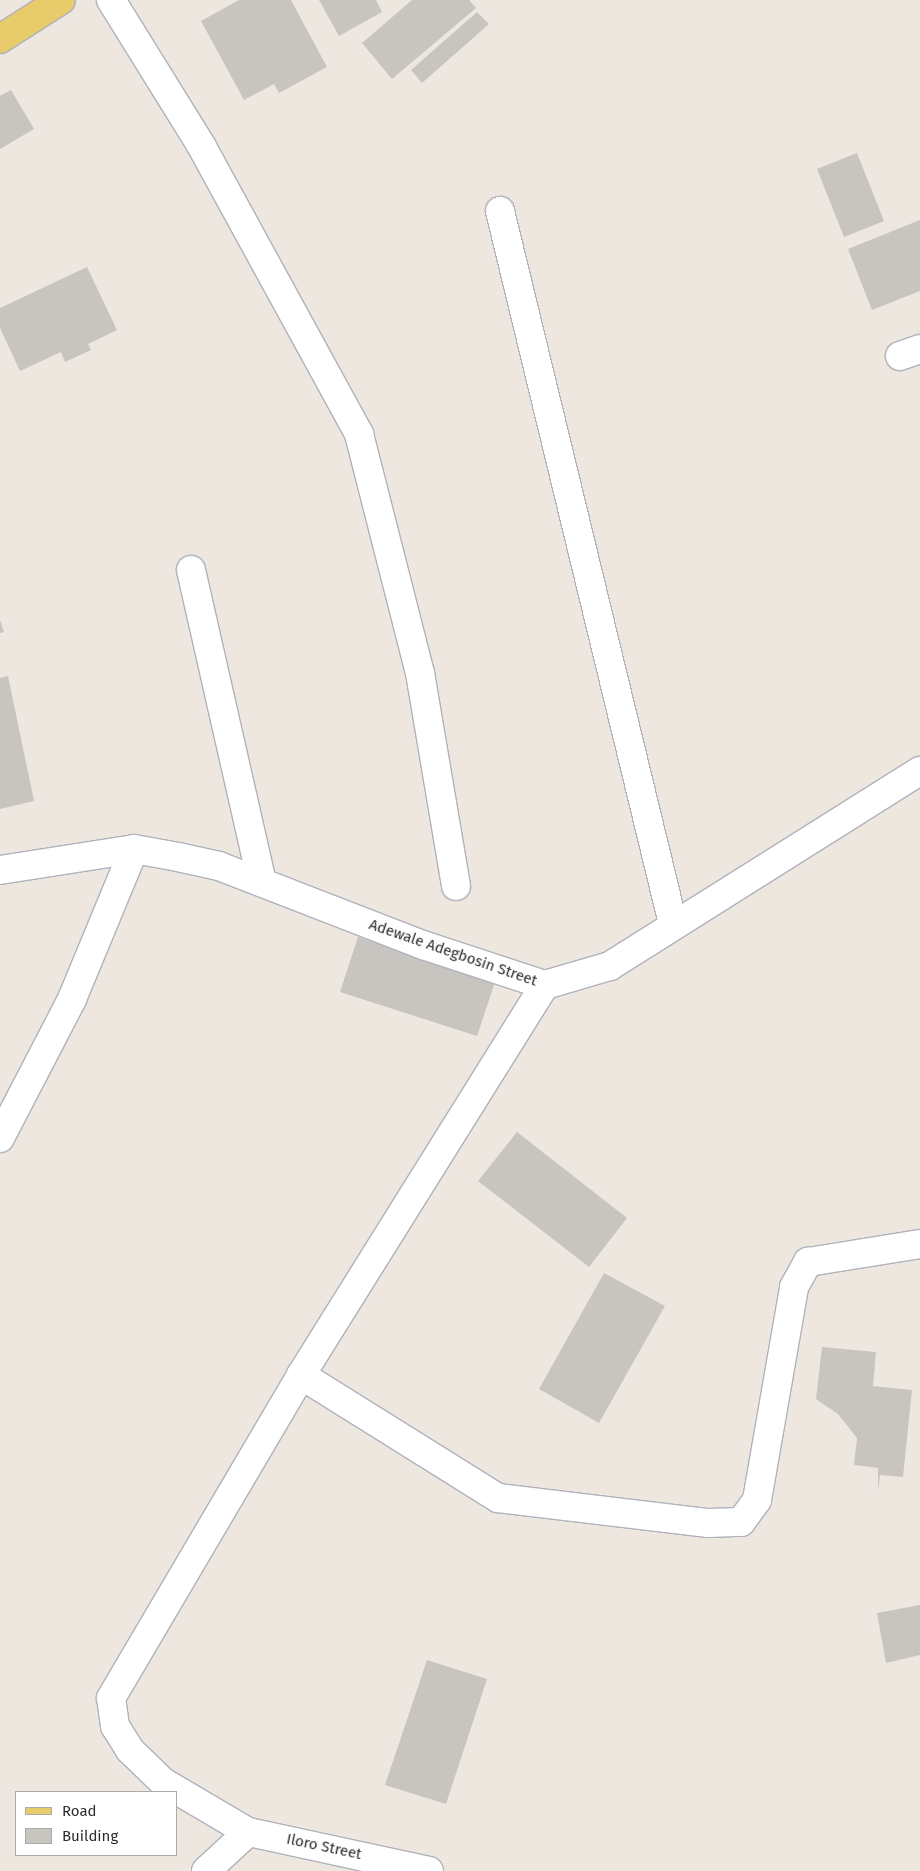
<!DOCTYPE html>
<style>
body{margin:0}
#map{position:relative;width:920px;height:1871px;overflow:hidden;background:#ede7e0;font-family:"Fira Sans",sans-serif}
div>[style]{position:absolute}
.building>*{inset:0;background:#c8c4bf}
.roads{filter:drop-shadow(1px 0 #b0b2bb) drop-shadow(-1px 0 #b0b2bb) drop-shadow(0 1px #b0b2bb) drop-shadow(0 -1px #b0b2bb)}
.minor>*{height:28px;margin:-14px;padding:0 14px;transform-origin:14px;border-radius:14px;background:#fff}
.major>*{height:28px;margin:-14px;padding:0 14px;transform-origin:14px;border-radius:14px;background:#e8cb6a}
span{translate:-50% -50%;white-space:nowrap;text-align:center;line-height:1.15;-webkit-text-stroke:4px #fff;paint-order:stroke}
.street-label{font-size:15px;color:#2c2c2c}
.legend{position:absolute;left:15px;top:1791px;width:162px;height:65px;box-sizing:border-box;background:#fff;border:1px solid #ababab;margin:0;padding:6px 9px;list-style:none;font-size:15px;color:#2c2c2c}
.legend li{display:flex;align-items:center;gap:10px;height:25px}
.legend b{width:25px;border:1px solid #ababab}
</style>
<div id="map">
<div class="building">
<i style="clip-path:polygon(239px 0,291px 0,327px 67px,279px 93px,274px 84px,244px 100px,201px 21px)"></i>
<i style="clip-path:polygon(319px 0,376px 0,382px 12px,339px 36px)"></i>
<i style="clip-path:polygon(412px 0,469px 0,476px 8px,392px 79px,362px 43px)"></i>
<i style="clip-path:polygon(477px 12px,489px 24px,422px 83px,411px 70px)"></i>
<i style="clip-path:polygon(11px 90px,34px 129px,0 149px,0 96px)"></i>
<i style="clip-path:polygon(857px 153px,884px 221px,844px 237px,817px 169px)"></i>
<i style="clip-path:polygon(920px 220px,920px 291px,872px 310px,848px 249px)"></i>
<i style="clip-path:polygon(87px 267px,117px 330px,88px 344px,91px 350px,65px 362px,61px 352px,20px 371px,0 328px,0 308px)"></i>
<i style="clip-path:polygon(0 620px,4px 632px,0 633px)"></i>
<i style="clip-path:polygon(8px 676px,34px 801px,0 809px,0 678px)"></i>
<i style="clip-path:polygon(358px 937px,495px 982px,477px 1036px,340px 992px)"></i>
<i style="clip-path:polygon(517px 1132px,627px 1218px,589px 1267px,478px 1181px)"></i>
<i style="clip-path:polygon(604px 1273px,665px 1306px,599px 1423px,539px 1389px)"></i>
<i style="clip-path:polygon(822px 1347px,876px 1352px,873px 1386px,912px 1390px,903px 1477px,880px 1475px,878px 1492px,878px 1468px,854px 1465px,857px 1438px,838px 1414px,816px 1399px)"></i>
<i style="clip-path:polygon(920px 1605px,920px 1655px,886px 1663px,877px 1613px)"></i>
<i style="clip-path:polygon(427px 1660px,487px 1679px,446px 1804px,385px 1785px)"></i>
</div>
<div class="roads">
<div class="minor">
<i style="left:111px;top:0;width:173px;rotate:58.2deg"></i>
<i style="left:202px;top:147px;width:327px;rotate:61.3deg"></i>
<i style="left:359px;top:434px;width:247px;rotate:75.7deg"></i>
<i style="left:420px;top:673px;width:216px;rotate:80.4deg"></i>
<i style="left:500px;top:211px;width:734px;rotate:76.36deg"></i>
<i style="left:900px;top:356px;width:21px;rotate:-19deg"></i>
<i style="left:191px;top:570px;width:320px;rotate:77.2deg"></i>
<i style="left:0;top:870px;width:136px;rotate:-8.9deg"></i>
<i style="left:134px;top:849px;width:45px;rotate:10.3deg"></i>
<i style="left:178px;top:857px;width:42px;rotate:12.4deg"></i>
<i style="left:219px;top:866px;width:219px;rotate:21.2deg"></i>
<i style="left:423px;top:945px;width:128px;rotate:18.2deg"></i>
<i style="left:545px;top:985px;width:68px;rotate:-16.3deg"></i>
<i style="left:610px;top:966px;width:366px;rotate:-32.2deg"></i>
<i style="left:0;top:1138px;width:157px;rotate:-62.6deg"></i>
<i style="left:72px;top:999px;width:162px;rotate:-67.5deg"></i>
<i style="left:301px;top:1375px;width:232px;rotate:32deg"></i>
<i style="left:498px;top:1498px;width:212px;rotate:6.8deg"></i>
<i style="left:709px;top:1523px;width:32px;rotate:-2deg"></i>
<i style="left:741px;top:1522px;width:27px;rotate:-54deg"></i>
<i style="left:757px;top:1500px;width:216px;rotate:-80.1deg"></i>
<i style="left:794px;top:1287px;width:29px;rotate:-61deg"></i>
<i style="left:808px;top:1262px;width:113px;rotate:-9.1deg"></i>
<i style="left:206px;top:1871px;width:57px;rotate:-42.9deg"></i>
<i style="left:429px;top:1871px;width:185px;rotate:-167.8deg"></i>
<i style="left:248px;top:1832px;width:99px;rotate:-149.5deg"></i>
<i style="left:163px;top:1782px;width:46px;rotate:-135.9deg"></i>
<i style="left:130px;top:1750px;width:28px;rotate:-122deg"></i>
<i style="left:115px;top:1726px;width:28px;rotate:-98deg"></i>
<i style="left:111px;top:1698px;width:375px;rotate:-59.5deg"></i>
<i style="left:301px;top:1375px;width:460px;rotate:-58deg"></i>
</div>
<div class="major">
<i style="left:0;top:39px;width:72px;rotate:-32.6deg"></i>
</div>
</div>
<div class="street-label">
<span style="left:453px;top:953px;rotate:19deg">Adewale Adegbosin Street</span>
<span style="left:324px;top:1847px;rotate:12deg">Iloro Street</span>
</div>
<ul class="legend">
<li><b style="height:6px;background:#e8cb6a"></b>Road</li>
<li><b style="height:14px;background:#c8c4bf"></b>Building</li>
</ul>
</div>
